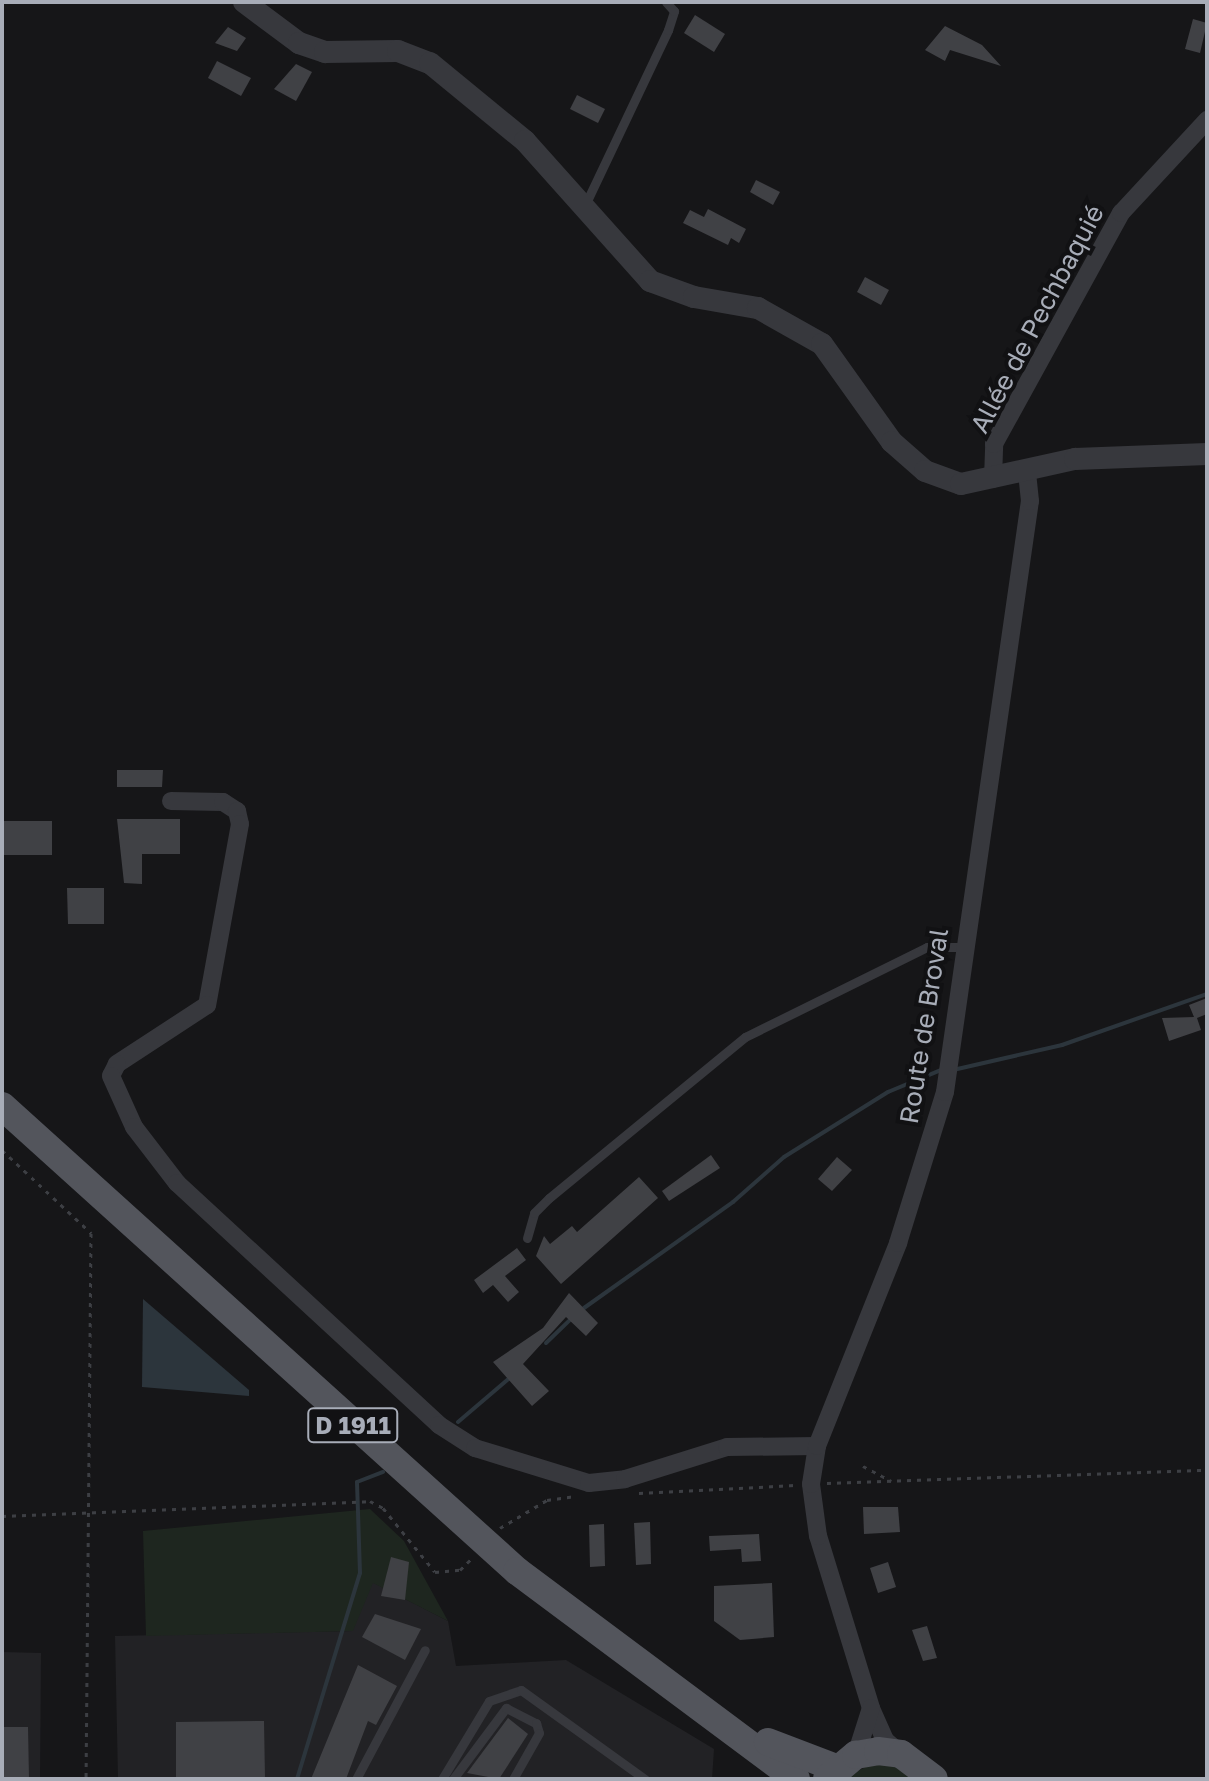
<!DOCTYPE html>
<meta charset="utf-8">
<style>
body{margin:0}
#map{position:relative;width:1209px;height:1781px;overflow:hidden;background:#161618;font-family:"Golos Text",sans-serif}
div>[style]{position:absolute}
.built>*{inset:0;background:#222225}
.green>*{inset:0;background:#1e261f}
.water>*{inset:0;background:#2c353c}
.stream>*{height:4px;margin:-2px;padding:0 2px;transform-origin:2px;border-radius:2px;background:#2c353c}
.building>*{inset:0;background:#404145}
.path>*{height:3px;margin-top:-1.5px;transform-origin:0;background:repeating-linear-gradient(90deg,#3d3f44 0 4px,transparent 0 10px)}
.service>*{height:9px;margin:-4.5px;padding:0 4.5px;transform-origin:4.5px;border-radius:4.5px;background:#37383d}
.minor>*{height:18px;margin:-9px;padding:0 9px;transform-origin:9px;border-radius:9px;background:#37383d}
.tertiary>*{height:22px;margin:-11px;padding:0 11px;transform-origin:11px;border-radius:11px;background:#37383d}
.primary>*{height:28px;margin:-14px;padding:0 14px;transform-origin:14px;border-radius:14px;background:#53555c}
span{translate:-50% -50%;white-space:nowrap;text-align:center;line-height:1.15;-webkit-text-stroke:8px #111113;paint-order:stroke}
.shield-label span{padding:2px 6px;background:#111113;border:2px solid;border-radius:6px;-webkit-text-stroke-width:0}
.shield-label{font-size:24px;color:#a8adb8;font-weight:700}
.street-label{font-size:26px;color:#a8adb8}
.frame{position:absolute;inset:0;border:4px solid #a8adb8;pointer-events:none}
</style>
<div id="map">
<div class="built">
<i style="clip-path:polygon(372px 1582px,448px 1621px,456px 1666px,566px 1660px,714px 1749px,712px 1779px,118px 1779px,115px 1636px,352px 1631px)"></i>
<i style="clip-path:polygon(2px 1652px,41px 1653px,40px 1779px,2px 1779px)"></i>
</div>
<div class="green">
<i style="clip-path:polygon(370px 1509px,404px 1541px,448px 1621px,373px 1583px,353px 1631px,146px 1636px,143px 1531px)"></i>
<i style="clip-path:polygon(871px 1764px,893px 1764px,922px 1779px,843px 1779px)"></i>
</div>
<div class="water">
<i style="clip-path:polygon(143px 1299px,249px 1390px,249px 1396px,142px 1387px)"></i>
</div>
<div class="stream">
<i style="left:953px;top:1070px;width:112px;rotate:-12.9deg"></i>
<i style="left:1062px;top:1045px;width:154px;rotate:-19.4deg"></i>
<i style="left:584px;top:1308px;width:183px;rotate:-35.4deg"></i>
<i style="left:733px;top:1202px;width:68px;rotate:-41.4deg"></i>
<i style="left:784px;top:1157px;width:123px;rotate:-32deg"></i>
<i style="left:888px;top:1092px;width:57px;rotate:-22.5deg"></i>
<i style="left:546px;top:1343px;width:33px;rotate:-44deg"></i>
<i style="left:458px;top:1422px;width:71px;rotate:-40.4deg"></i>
<i style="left:297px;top:1779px;width:215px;rotate:-73deg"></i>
<i style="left:360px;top:1573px;width:91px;rotate:-91.9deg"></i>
<i style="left:357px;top:1482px;width:28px;rotate:-21deg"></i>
</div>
<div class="building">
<i style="clip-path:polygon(695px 15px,725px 34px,714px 52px,684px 33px)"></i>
<i style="clip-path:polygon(1193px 19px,1207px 23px,1200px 53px,1185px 49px)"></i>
<i style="clip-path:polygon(945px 26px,982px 45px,1001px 66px,950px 50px,945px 61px,925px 50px)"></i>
<i style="clip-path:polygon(228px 27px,246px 38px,237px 51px,215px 43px)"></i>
<i style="clip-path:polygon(217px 61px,251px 78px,241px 96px,208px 78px)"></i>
<i style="clip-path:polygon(296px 64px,312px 72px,296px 101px,274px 89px)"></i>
<i style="clip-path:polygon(577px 95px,605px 109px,598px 123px,570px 109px)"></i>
<i style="clip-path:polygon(756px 180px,780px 192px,773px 205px,750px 192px)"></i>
<i style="clip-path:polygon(708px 209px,746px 229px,739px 243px,731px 238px,728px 245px,683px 223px,690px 210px,704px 217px)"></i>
<i style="clip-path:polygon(865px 277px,889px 290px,881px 305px,857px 292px)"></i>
<i style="clip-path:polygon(117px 770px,163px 770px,162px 787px,117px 787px)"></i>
<i style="clip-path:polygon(117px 819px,180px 819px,180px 854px,142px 854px,142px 884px,124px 883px)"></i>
<i style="clip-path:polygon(3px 821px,52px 821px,52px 855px,3px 855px)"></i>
<i style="clip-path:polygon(67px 888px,104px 888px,104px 924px,68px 924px)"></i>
<i style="clip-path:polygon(1207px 998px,1207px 1014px,1197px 1018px,1201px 1030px,1169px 1041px,1162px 1018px,1194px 1017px,1189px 1005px)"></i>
<i style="clip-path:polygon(711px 1155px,720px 1168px,669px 1201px,662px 1191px)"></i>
<i style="clip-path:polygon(837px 1157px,852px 1170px,832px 1191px,818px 1179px)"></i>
<i style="clip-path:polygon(639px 1177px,658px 1198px,561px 1284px,536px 1256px,544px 1236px,550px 1244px,572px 1226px,577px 1232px)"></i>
<i style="clip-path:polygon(517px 1248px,526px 1260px,505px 1276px,519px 1292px,508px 1302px,493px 1285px,483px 1293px,474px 1280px)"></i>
<i style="clip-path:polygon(569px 1293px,598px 1323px,586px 1336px,566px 1317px,523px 1364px,549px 1391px,532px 1406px,493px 1362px,543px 1328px)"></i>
<i style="clip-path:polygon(863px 1507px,898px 1507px,900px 1532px,864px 1534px)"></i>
<i style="clip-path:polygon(650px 1522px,651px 1564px,636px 1565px,634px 1523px)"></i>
<i style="clip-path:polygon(604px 1524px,605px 1566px,590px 1567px,589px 1525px)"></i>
<i style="clip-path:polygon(759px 1534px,761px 1561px,742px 1562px,741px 1549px,710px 1551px,709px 1536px)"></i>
<i style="clip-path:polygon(391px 1557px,409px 1562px,405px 1600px,381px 1596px)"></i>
<i style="clip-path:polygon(888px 1562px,896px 1587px,878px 1593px,870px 1568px)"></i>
<i style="clip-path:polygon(772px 1583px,774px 1637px,740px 1640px,714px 1621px,714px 1586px)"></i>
<i style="clip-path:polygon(375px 1614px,421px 1629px,405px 1660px,362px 1637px)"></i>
<i style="clip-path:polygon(927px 1626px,937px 1658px,923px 1661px,912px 1630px)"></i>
<i style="clip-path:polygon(358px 1665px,397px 1686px,376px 1725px,368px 1721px,346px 1779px,311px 1779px)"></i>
<i style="clip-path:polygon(508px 1718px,528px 1734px,499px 1779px,467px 1773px)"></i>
<i style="clip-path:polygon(264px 1721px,265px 1779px,176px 1779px,176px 1722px)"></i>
<i style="clip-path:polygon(2px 1727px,28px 1727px,29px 1779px,2px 1779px)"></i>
</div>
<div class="path">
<i style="left:2px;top:1150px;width:122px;rotate:43deg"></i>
<i style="left:91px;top:1233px;width:546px;rotate:90.52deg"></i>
<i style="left:863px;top:1466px;width:32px;rotate:28deg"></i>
<i style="left:827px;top:1483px;width:380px;rotate:-2deg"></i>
<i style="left:639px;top:1493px;width:156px;rotate:-2.9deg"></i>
<i style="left:2px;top:1516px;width:368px;rotate:-2.3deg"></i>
<i style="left:370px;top:1501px;width:15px;rotate:28deg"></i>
<i style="left:383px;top:1508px;width:82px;rotate:50.9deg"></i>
<i style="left:435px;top:1572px;width:25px;rotate:-5deg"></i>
<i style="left:460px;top:1570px;width:16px;rotate:-45deg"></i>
<i style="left:500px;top:1528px;width:55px;rotate:-30.8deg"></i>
<i style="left:547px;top:1500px;width:29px;rotate:-8deg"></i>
</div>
<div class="service">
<i style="left:585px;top:205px;width:194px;rotate:-64.6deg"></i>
<i style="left:668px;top:30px;width:20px;rotate:-72deg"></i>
<i style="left:674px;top:11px;width:12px;rotate:-132deg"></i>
<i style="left:527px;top:1238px;width:26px;rotate:-74deg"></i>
<i style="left:534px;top:1213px;width:21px;rotate:-45deg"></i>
<i style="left:549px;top:1198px;width:254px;rotate:-39.4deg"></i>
<i style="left:745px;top:1037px;width:203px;rotate:-26.3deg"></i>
<i style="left:927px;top:947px;width:36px"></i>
<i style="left:356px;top:1779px;width:146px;rotate:-61.9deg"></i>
<i style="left:442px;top:1779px;width:91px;rotate:-58.9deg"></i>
<i style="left:489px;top:1701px;width:34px;rotate:-19deg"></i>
<i style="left:521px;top:1690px;width:153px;rotate:35.7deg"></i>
<i style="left:453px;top:1779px;width:89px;rotate:-53.3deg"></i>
<i style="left:506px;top:1708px;width:34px;rotate:27deg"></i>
<i style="left:536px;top:1723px;width:10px;rotate:73deg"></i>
<i style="left:539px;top:1733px;width:53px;rotate:119.5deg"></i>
</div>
<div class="minor">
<i style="left:993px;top:479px;width:35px;rotate:-88deg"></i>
<i style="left:994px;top:444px;width:264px;rotate:-61.2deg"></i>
<i style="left:1121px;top:213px;width:127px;rotate:-47.2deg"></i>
<i style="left:171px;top:801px;width:52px;rotate:1.1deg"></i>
<i style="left:223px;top:802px;width:17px;rotate:33deg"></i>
<i style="left:237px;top:811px;width:13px;rotate:77deg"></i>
<i style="left:240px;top:824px;width:184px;rotate:100.3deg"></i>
<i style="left:207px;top:1005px;width:108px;rotate:146.8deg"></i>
<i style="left:117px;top:1064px;width:13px;rotate:117deg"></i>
<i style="left:111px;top:1076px;width:56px;rotate:65.7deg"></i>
<i style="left:134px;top:1127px;width:71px;rotate:52.5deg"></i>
<i style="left:177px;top:1183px;width:357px;rotate:42.7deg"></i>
<i style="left:439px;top:1425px;width:43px;rotate:32.6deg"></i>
<i style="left:475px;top:1448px;width:119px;rotate:17.1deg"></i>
<i style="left:589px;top:1483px;width:36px;rotate:-6deg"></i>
<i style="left:625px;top:1479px;width:107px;rotate:-17.4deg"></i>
<i style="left:727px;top:1447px;width:90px;rotate:-0.6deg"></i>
<i style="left:901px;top:1754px;width:21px;rotate:-139deg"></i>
<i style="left:885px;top:1740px;width:35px;rotate:-114deg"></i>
<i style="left:871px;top:1708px;width:180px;rotate:-107.1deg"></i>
<i style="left:818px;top:1536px;width:52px;rotate:-97.7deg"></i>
<i style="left:811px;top:1484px;width:38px;rotate:-81deg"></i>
<i style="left:817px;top:1446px;width:219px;rotate:-68.2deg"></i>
<i style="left:898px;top:1243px;width:158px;rotate:-72.7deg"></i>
<i style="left:945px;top:1092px;width:597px;rotate:-81.82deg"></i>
<i style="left:1030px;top:501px;width:30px;rotate:-96deg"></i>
<i style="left:856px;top:1755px;width:49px;rotate:-72.3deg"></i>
</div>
<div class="tertiary">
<i style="left:244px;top:2px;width:69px;rotate:36.7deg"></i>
<i style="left:299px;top:43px;width:28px;rotate:19deg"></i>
<i style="left:325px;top:52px;width:73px;rotate:-0.8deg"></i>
<i style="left:398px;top:51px;width:34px;rotate:21deg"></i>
<i style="left:430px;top:63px;width:123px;rotate:39.4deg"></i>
<i style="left:525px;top:141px;width:188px;rotate:48.2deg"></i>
<i style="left:650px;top:281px;width:47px;rotate:20deg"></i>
<i style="left:694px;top:297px;width:65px;rotate:9.8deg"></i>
<i style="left:758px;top:308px;width:73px;rotate:29.4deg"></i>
<i style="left:822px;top:344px;width:120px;rotate:54.5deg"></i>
<i style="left:892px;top:442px;width:44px;rotate:41.3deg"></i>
<i style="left:925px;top:471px;width:38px;rotate:20deg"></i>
<i style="left:961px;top:484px;width:117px;rotate:-12.4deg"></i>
<i style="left:1075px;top:459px;width:132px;rotate:-2.2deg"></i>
</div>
<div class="primary">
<i style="left:2px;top:1106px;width:694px;rotate:42.08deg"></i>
<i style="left:517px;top:1571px;width:348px;rotate:36.7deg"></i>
<i style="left:768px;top:1742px;width:73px;rotate:20.9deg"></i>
<i style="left:827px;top:1779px;width:38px;rotate:-40deg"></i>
<i style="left:856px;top:1755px;width:22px;rotate:-10deg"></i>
<i style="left:878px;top:1751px;width:23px;rotate:7deg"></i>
<i style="left:901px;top:1754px;width:41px;rotate:37.1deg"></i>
</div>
<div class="shield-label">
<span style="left:353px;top:1425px">D 1911</span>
</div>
<div class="street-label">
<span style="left:1037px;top:319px;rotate:-62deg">Allée de Pechbaquié</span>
<span style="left:924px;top:1026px;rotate:-81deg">Route de Broval</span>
</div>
<div class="frame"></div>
</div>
